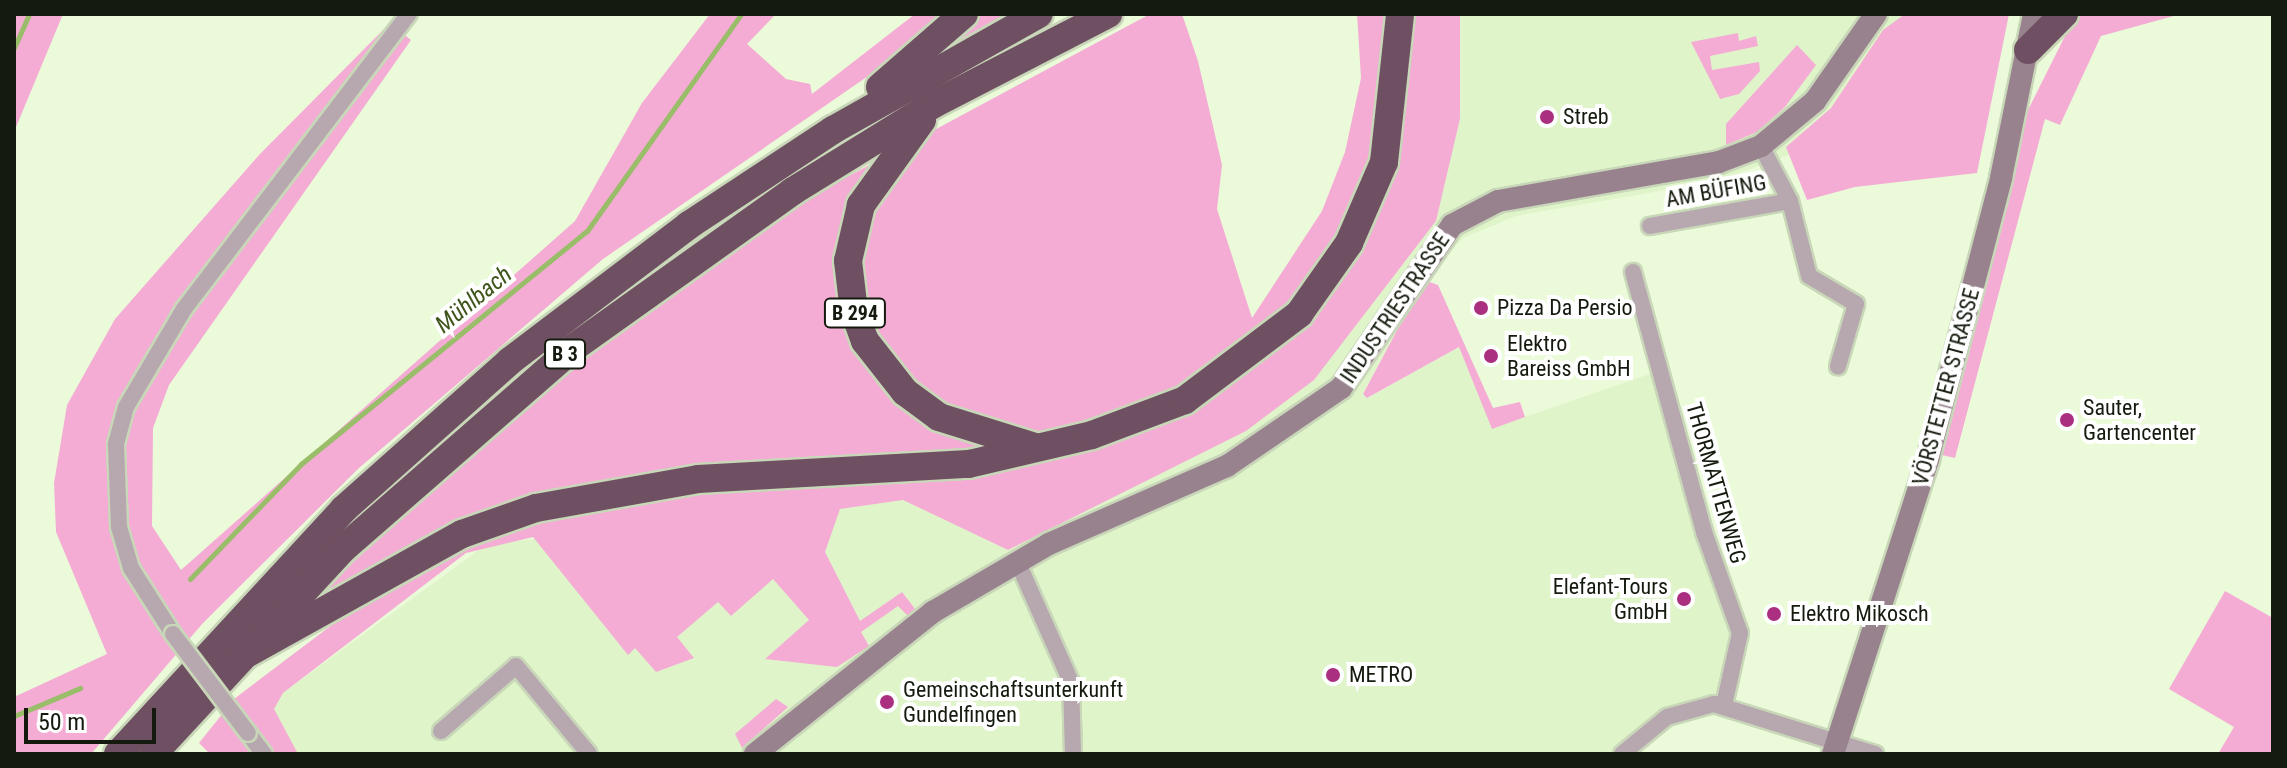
<!DOCTYPE html>
<meta charset="utf-8">
<style>
body{margin:0}
#map{position:relative;width:2287px;height:768px;overflow:hidden;background:#ebfbd9;font-family:"Roboto Condensed",sans-serif}
div>[style]{position:absolute}
.built>*{inset:0;background:#e0f4ca}
.green>*{inset:0;background:#f4acd5}
.stream>*{height:5px;margin:-2.5px;padding:0 2.5px;transform-origin:2.5px;border-radius:2.5px;background:#99bd68}
.roads{filter:drop-shadow(2px 0 #c9d7b9) drop-shadow(-2px 0 #c9d7b9) drop-shadow(0 2px #c9d7b9) drop-shadow(0 -2px #c9d7b9)}
.street>*{height:16px;margin:-8px;padding:0 8px;transform-origin:8px;border-radius:8px;background:#b7a7af}
.secondary>*{height:22px;margin:-11px;padding:0 11px;transform-origin:11px;border-radius:11px;background:#98828e}
.highway>*{height:28px;margin:-14px;padding:0 14px;transform-origin:14px;border-radius:14px;background:#6f5062}
.bridges{filter:drop-shadow(2px 0 #c9d7b9) drop-shadow(-2px 0 #c9d7b9) drop-shadow(0 2px #c9d7b9) drop-shadow(0 -2px #c9d7b9)}
.street-bridge>*{height:16px;margin:-8px;padding:0 8px;transform-origin:8px;border-radius:8px;background:#b7a7af}
.dots>*{width:22px;height:22px;translate:-50% -50%;box-sizing:border-box;border:4px solid #fff;border-radius:50%}
span{translate:-50% -50%;white-space:nowrap;text-align:center;line-height:1.15;-webkit-text-stroke:8px #fff;paint-order:stroke}
.shield-label span{padding:2px 6px;background:#fff;border:2px solid;border-radius:6px;-webkit-text-stroke-width:0}
.shield-label{font-size:20px;color:#141a0e;font-weight:700}
.poi-label{font-size:22px;color:#141a0e}
.left{translate:0 -50%;text-align:left}
.right{translate:-100% -50%;text-align:right}
.street-label{font-size:22px;color:#141a0e}
.water-label{font-size:24px;color:#3f561b;font-style:italic}
.frame{position:absolute;inset:0;border:16px solid #141a0e;pointer-events:none}
.scale{position:absolute;left:24px;top:708px;width:132px;height:36px;box-sizing:border-box;border:4px solid #141a0e;border-top:0;padding-left:10px;font-size:24px;line-height:28px;white-space:nowrap;color:#141a0e;-webkit-text-stroke:6px #fff;paint-order:stroke}
</style>
<div id="map">
<div class="built">
<i style="clip-path:polygon(1460px 14px,1905px 14px,1883px 31px,1831px 108px,1786px 147px,1789px 155px,1717px 181px,1516px 216px,1463px 238px,1424px 280px,1363px 393px,1368px 398px,1459px 347px,1493px 428px,1661px 370px,1740px 633px,1724px 705px,1686px 710px,1622px 754px,298px 754px,282px 732px,273px 709px,283px 693px,487px 544px,903px 500px,1008px 550px,1246px 431px,1314px 380px,1436px 221px,1460px 119px)"></i>
</div>
<div class="green">
<i style="clip-path:polygon(14px 14px,63px 14px,14px 132px)"></i>
<i style="clip-path:polygon(710px 14px,776px 14px,747px 44px,786px 79px,810px 84px,812px 94px,915px 14px,1012px 14px,924px 67px,887px 63px,603px 259px,359px 468px,203px 623px,91px 754px,14px 754px,14px 697px,107px 654px,56px 532px,54px 483px,67px 405px,115px 319px,259px 155px,390px 23px,411px 40px,169px 385px,153px 428px,152px 526px,181px 570px,575px 221px,642px 103px)"></i>
<i style="clip-path:polygon(1150px 14px,1182px 14px,1198px 61px,1222px 165px,1217px 209px,1252px 318px,1322px 211px,1345px 152px,1361px 78px,1357px 14px,1460px 14px,1460px 119px,1436px 221px,1314px 380px,1246px 431px,1008px 550px,903px 500px,840px 509px,825px 552px,860px 621px,902px 592px,915px 609px,908px 616px,898px 606px,861px 632px,869px 646px,837px 667px,765px 659px,809px 620px,773px 579px,731px 616px,718px 602px,677px 637px,694px 658px,656px 672px,635px 648px,628px 655px,533px 537px,466px 553px,283px 693px,274px 709px,298px 754px,273px 754px,258px 737px,234px 699px,345px 615px,328px 585px,563px 372px,793px 206px)"></i>
<i style="clip-path:polygon(1905px 14px,2009px 14px,1977px 173px,1855px 187px,1807px 200px,1786px 147px,1831px 108px,1883px 30px)"></i>
<i style="clip-path:polygon(2076px 14px,2181px 14px,2101px 36px,2060px 125px,2045px 119px,1955px 458px,1942px 455px,2027px 112px)"></i>
<i style="clip-path:polygon(1738px 33px,1739px 41px,1756px 36px,1758px 46px,1710px 56px,1712px 70px,1759px 62px,1760px 71px,1739px 94px,1720px 99px,1691px 42px)"></i>
<i style="clip-path:polygon(1797px 45px,1816px 65px,1785px 107px,1757px 132px,1726px 145px,1726px 124px)"></i>
<i style="clip-path:polygon(1424px 280px,1438px 285px,1493px 408px,1520px 402px,1525px 417px,1492px 429px,1459px 347px,1367px 398px,1363px 394px)"></i>
<i style="clip-path:polygon(2225px 591px,2273px 618px,2273px 754px,2218px 754px,2234px 727px,2169px 689px)"></i>
<i style="clip-path:polygon(776px 699px,788px 707px,742px 748px,735px 734px)"></i>
<i style="clip-path:polygon(223px 713px,241px 738px,255px 754px,210px 754px,199px 743px)"></i>
</div>
<div class="stream">
<i style="left:14px;top:48px;width:37px;rotate:-66deg"></i>
<i style="left:190px;top:579px;width:160px;rotate:-46deg"></i>
<i style="left:301px;top:464px;width:369px;rotate:-39.2deg"></i>
<i style="left:587px;top:231px;width:266px;rotate:-54.6deg"></i>
<i style="left:14px;top:716px;width:72px;rotate:-23deg"></i>
</div>
<div class="roads">
<div class="street">
<i style="left:1761px;top:146px;width:62px;rotate:62.2deg"></i>
<i style="left:1790px;top:201px;width:77px;rotate:75.8deg"></i>
<i style="left:1809px;top:276px;width:55px;rotate:30.8deg"></i>
<i style="left:1856px;top:304px;width:65px;rotate:106.2deg"></i>
<i style="left:1650px;top:226px;width:142px;rotate:-10.1deg"></i>
<i style="left:1633px;top:272px;width:270px;rotate:74.7deg"></i>
<i style="left:1704px;top:532px;width:107px;rotate:70.4deg"></i>
<i style="left:1740px;top:633px;width:74px;rotate:102.5deg"></i>
<i style="left:1018px;top:563px;width:130px;rotate:66deg"></i>
<i style="left:1071px;top:682px;width:72px;rotate:88.4deg"></i>
<i style="left:173px;top:634px;width:78px;rotate:-122.5deg"></i>
<i style="left:131px;top:568px;width:43px;rotate:-106.3deg"></i>
<i style="left:119px;top:527px;width:83px;rotate:-92.1deg"></i>
<i style="left:116px;top:444px;width:38px;rotate:-75deg"></i>
<i style="left:126px;top:407px;width:114px;rotate:-59.4deg"></i>
<i style="left:184px;top:309px;width:371px;rotate:-52.7deg"></i>
<i style="left:441px;top:731px;width:99px;rotate:-40.9deg"></i>
<i style="left:516px;top:666px;width:114px;rotate:50.3deg"></i>
<i style="left:248px;top:733px;width:26px;rotate:53deg"></i>
<i style="left:1622px;top:754px;width:58px;rotate:-39.4deg"></i>
<i style="left:1667px;top:717px;width:49px;rotate:-15.5deg"></i>
<i style="left:1714px;top:704px;width:169px;rotate:17.3deg"></i>
</div>
<div class="secondary">
<i style="left:755px;top:754px;width:228px;rotate:-38.6deg"></i>
<i style="left:933px;top:612px;width:134px;rotate:-30.4deg"></i>
<i style="left:1049px;top:544px;width:194px;rotate:-23.7deg"></i>
<i style="left:1227px;top:466px;width:138px;rotate:-34.4deg"></i>
<i style="left:1341px;top:388px;width:197px;rotate:-55.7deg"></i>
<i style="left:1452px;top:225px;width:52px;rotate:-27.6deg"></i>
<i style="left:1498px;top:201px;width:224px;rotate:-10deg"></i>
<i style="left:1719px;top:162px;width:45px;rotate:-20.9deg"></i>
<i style="left:1761px;top:146px;width:70px;rotate:-39.8deg"></i>
<i style="left:1815px;top:101px;width:106px;rotate:-55deg"></i>
<i style="left:1833px;top:754px;width:310px;rotate:-72.1deg"></i>
<i style="left:1928px;top:459px;width:290px;rotate:-75.4deg"></i>
<i style="left:2001px;top:178px;width:167px;rotate:-78.6deg"></i>
</div>
<div class="highway">
<i style="left:2028px;top:50px;width:51px;rotate:-45deg"></i>
<i style="left:880px;top:87px;width:111px;rotate:-41deg"></i>
<i style="left:922px;top:120px;width:105px;rotate:125.7deg"></i>
<i style="left:861px;top:205px;width:57px;rotate:103.1deg"></i>
<i style="left:848px;top:261px;width:50px;rotate:83.2deg"></i>
<i style="left:854px;top:311px;width:32px;rotate:70deg"></i>
<i style="left:865px;top:341px;width:65px;rotate:51.9deg"></i>
<i style="left:905px;top:392px;width:42px;rotate:36.3deg"></i>
<i style="left:939px;top:417px;width:97px;rotate:17.3deg"></i>
<i style="left:239px;top:658px;width:255px;rotate:-29.1deg"></i>
<i style="left:462px;top:534px;width:78px;rotate:-19.4deg"></i>
<i style="left:536px;top:508px;width:165px;rotate:-10.1deg"></i>
<i style="left:698px;top:479px;width:271px;rotate:-3.2deg"></i>
<i style="left:969px;top:464px;width:126px;rotate:-13.3deg"></i>
<i style="left:1092px;top:435px;width:99px;rotate:-20.6deg"></i>
<i style="left:1185px;top:400px;width:143px;rotate:-37deg"></i>
<i style="left:1299px;top:314px;width:87px;rotate:-54.8deg"></i>
<i style="left:1349px;top:243px;width:88px;rotate:-66.6deg"></i>
<i style="left:1384px;top:162px;width:149px;rotate:-83.8deg"></i>
<i style="left:118px;top:754px;width:333px;rotate:-47.3deg"></i>
<i style="left:344px;top:509px;width:222px;rotate:-41.7deg"></i>
<i style="left:510px;top:361px;width:225px;rotate:-37.2deg"></i>
<i style="left:689px;top:225px;width:173px;rotate:-33.4deg"></i>
<i style="left:833px;top:130px;width:236px;rotate:-29.4deg"></i>
<i style="left:153px;top:754px;width:282px;rotate:-47.2deg"></i>
<i style="left:345px;top:547px;width:303px;rotate:-41.1deg"></i>
<i style="left:573px;top:348px;width:270px;rotate:-35.5deg"></i>
<i style="left:793px;top:191px;width:166px;rotate:-31.7deg"></i>
<i style="left:934px;top:104px;width:196px;rotate:-27.3deg"></i>
</div>
</div>
<div class="bridges">
<div class="street-bridge">
<i style="left:173px;top:634px;width:124px;rotate:52.9deg"></i>
</div>
</div>
<div class="dots">
<i style="left:1547px;top:117px;background:#aa2f81"></i>
<i style="left:1481px;top:308px;background:#aa2f81"></i>
<i style="left:1491px;top:356px;background:#aa2f81"></i>
<i style="left:2067px;top:420px;background:#aa2f81"></i>
<i style="left:1684px;top:599px;background:#aa2f81"></i>
<i style="left:1774px;top:614px;background:#aa2f81"></i>
<i style="left:1333px;top:675px;background:#aa2f81"></i>
<i style="left:887px;top:702px;background:#aa2f81"></i>
</div>
<div class="shield-label">
<span style="left:855px;top:313px">B 294</span>
<span style="left:565px;top:354px">B 3</span>
</div>
<div class="poi-label">
<span class="left" style="left:1563px;top:117px">Streb</span>
<span class="left" style="left:1497px;top:308px">Pizza Da Persio</span>
<span class="left" style="left:1507px;top:356px">Elektro<br>Bareiss GmbH</span>
<span class="left" style="left:2083px;top:420px">Sauter,<br>Gartencenter</span>
<span class="right" style="left:1668px;top:599px">Elefant-Tours<br>GmbH</span>
<span class="left" style="left:1790px;top:614px">Elektro Mikosch</span>
<span class="left" style="left:1349px;top:675px">METRO</span>
<span class="left" style="left:903px;top:702px">Gemeinschaftsunterkunft<br>Gundelfingen</span>
</div>
<div class="street-label">
<span style="left:1716px;top:191px;rotate:-10deg">AM BÜFING</span>
<span style="left:1395px;top:308px;rotate:-56deg">INDUSTRIESTRASSE</span>
<span style="left:1946px;top:387px;rotate:-75deg">VÖRSTETTER STRASSE</span>
<span style="left:1716px;top:483px;rotate:74deg">THORMATTENWEG</span>
</div>
<div class="water-label">
<span style="left:474px;top:300px;rotate:-39deg">Mühlbach</span>
</div>
<div class="frame"></div>
<div class="scale">50 m</div>
</div>
